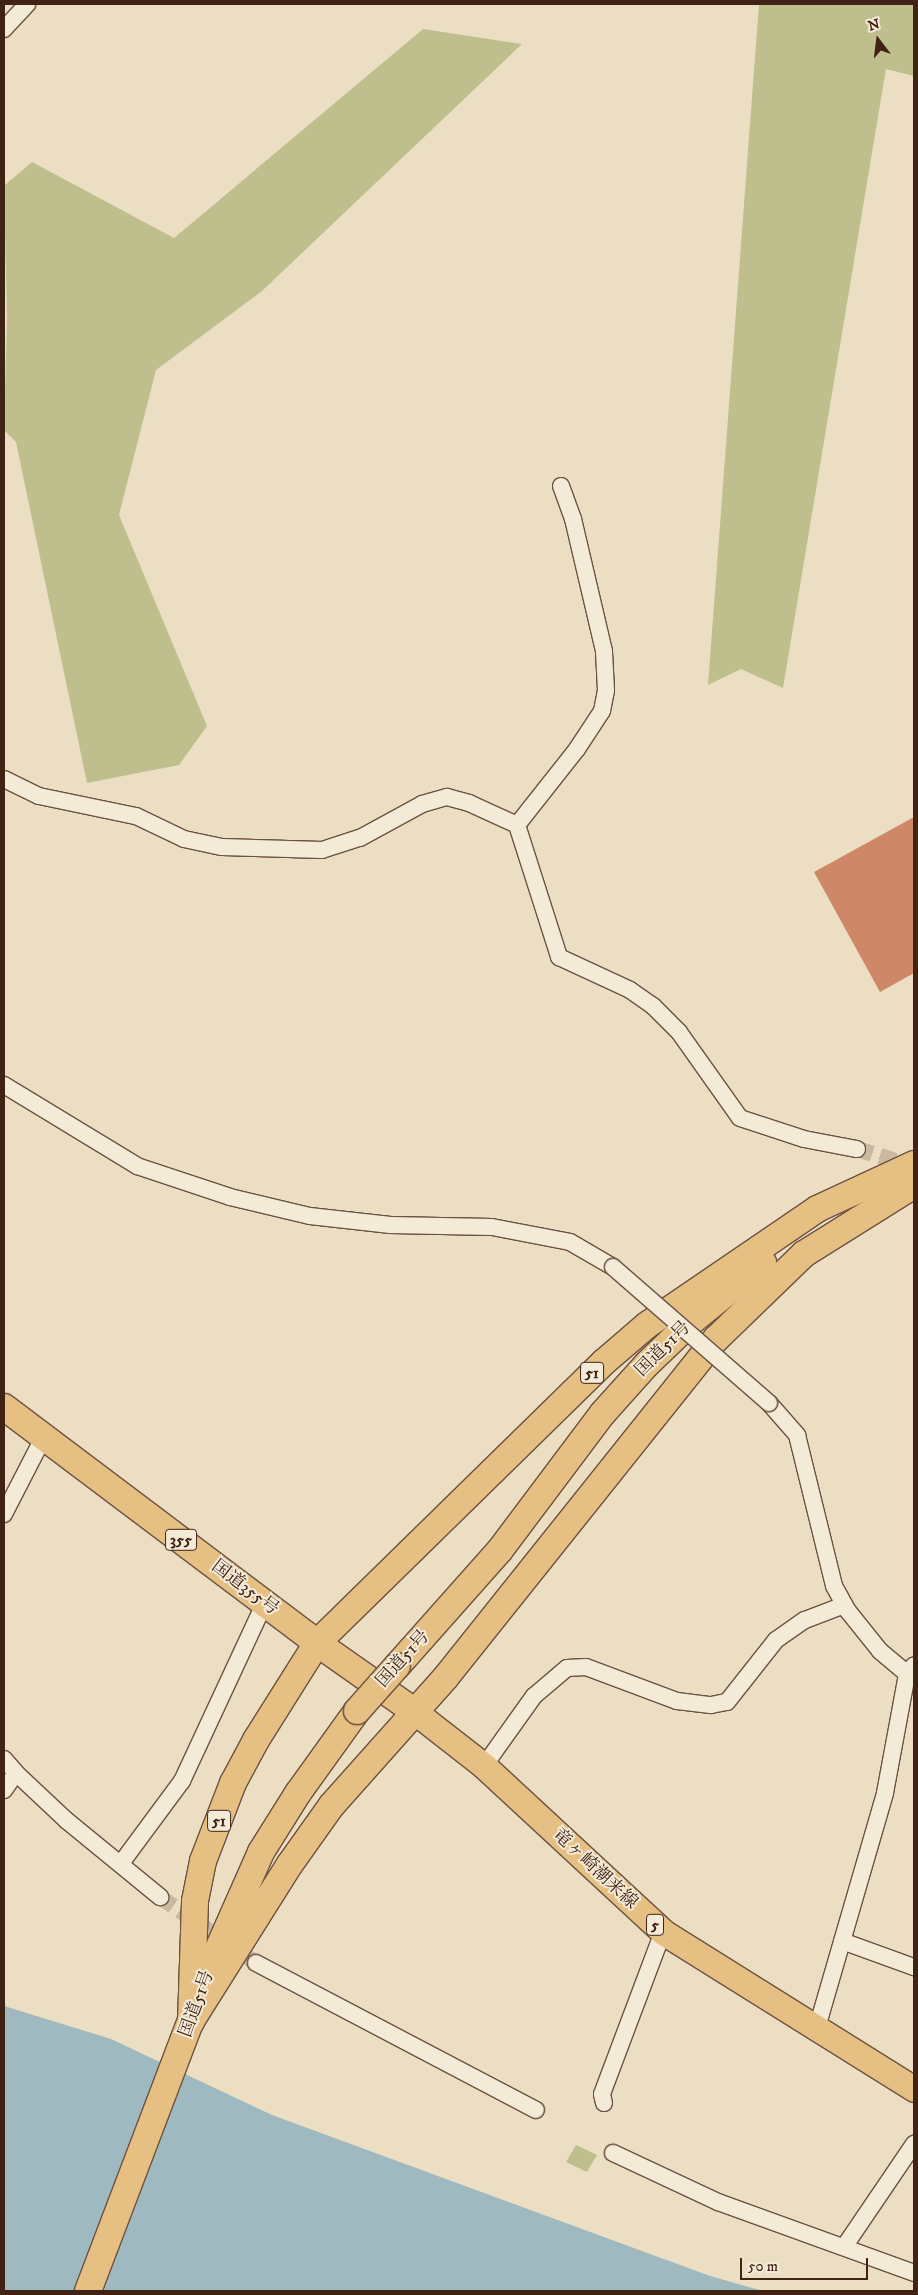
<!DOCTYPE html>
<meta charset="utf-8">
<style>
body{margin:0}
#map{position:relative;width:918px;height:2295px;overflow:hidden;background:#ecdec3;font-family:"IM FELL DW Pica","Noto Serif JP",serif}
div>[style]{position:absolute}
.green>*{inset:0;background:#bfbf8e}
.water>*{inset:0;background:#9eb9bf}
.building>*{inset:0;background:#ce8868}
.minor-tunnel>*{height:16px;margin-top:-8px;transform-origin:0;background:repeating-linear-gradient(90deg,#cab9a0 0 16px,transparent 0 24px)}
.roads{filter:drop-shadow(1px 0 #6c5241) drop-shadow(-1px 0 #6c5241) drop-shadow(0 1px #6c5241) drop-shadow(0 -1px #6c5241)}
.minor>*{height:16px;margin:-8px;padding:0 8px;transform-origin:8px;border-radius:8px;background:#f3ead8}
.primary>*{height:25px;margin:-12.5px;padding:0 12.5px;transform-origin:12.5px;border-radius:12.5px;background:#e6bf82}
.trunk>*{height:26px;margin:-13px;padding:0 13px;transform-origin:13px;border-radius:13px;background:#e6bf82}
.bridges{filter:drop-shadow(1px 0 #6c5241) drop-shadow(-1px 0 #6c5241) drop-shadow(0 1px #6c5241) drop-shadow(0 -1px #6c5241)}
.minor-bridge>*{height:16px;margin:-8px;padding:0 8px;transform-origin:8px;border-radius:8px;background:#f3ead8}
.trunk-bridge>*{height:26px;margin:-13px;padding:0 13px;transform-origin:13px;border-radius:13px;background:#e6bf82}
span{translate:-50% -50%;white-space:nowrap;text-align:center;line-height:1.15;-webkit-text-stroke:4px #f3ead8;paint-order:stroke}
.shield-label span{padding:1px 4px;background:#f3ead8;border:1px solid;border-radius:4px;-webkit-text-stroke-width:0}
.shield-label{font-size:16px;color:#412316;font-weight:700}
.street-label{font-size:18px;color:#412316}
.frame{position:absolute;inset:0;border:5px solid #412316;pointer-events:none}
.north{position:absolute;left:853px;top:15px;width:50px;height:50px;-webkit-text-stroke:4px #f3ead8;paint-order:stroke;rotate:345deg;font-size:14px;font-weight:700;line-height:20px;text-align:center;color:#412316}
.north::after{content:'';display:block;margin:auto;width:18px;height:22px;background:#412316;clip-path:polygon(50% 0,100% 100%,50% 72%,0 100%)}
.scale{position:absolute;left:740px;top:2258px;width:128px;height:22px;box-sizing:border-box;border:2px solid #412316;border-top:0;padding-left:6px;font-size:15px;line-height:18px;white-space:nowrap;color:#412316;-webkit-text-stroke:4px #f3ead8;paint-order:stroke}
</style>
<div id="map">
<div class="green">
<i style="clip-path:polygon(759px 4px,914px 4px,914px 76px,886px 69px,783px 688px,741px 669px,708px 685px)"></i>
<i style="clip-path:polygon(423px 29px,522px 44px,262px 291px,156px 370px,119px 515px,207px 726px,179px 765px,87px 783px,16px 442px,4px 430px,7px 318px,4px 186px,32px 162px,174px 238px)"></i>
<i style="clip-path:polygon(576px 2145px,597px 2155px,587px 2172px,566px 2162px)"></i>
</div>
<div class="water">
<i style="clip-path:polygon(4px 2006px,111px 2039px,272px 2115px,710px 2276px,763px 2291px,4px 2291px)"></i>
</div>
<div class="building">
<i style="clip-path:polygon(914px 817px,914px 973px,880px 992px,814px 872px)"></i>
</div>
<div class="minor-tunnel">
<i style="left:857px;top:1149px;width:58px;rotate:17.2deg"></i>
<i style="left:160px;top:1897px;width:116px;rotate:34.5deg"></i>
</div>
<div class="roads">
<div class="minor">
<i style="left:4px;top:29px;width:34px;rotate:-47deg"></i>
<i style="left:4px;top:779px;width:39px;rotate:26deg"></i>
<i style="left:39px;top:796px;width:99px;rotate:11.7deg"></i>
<i style="left:136px;top:816px;width:53px;rotate:25.6deg"></i>
<i style="left:184px;top:839px;width:39px;rotate:12deg"></i>
<i style="left:222px;top:847px;width:100px;rotate:1.7deg"></i>
<i style="left:322px;top:850px;width:40px;rotate:-18deg"></i>
<i style="left:360px;top:838px;width:71px;rotate:-28.7deg"></i>
<i style="left:422px;top:804px;width:26px;rotate:-16deg"></i>
<i style="left:447px;top:797px;width:23px;rotate:15deg"></i>
<i style="left:469px;top:803px;width:53px;rotate:24.6deg"></i>
<i style="left:517px;top:825px;width:139px;rotate:72.3deg"></i>
<i style="left:559px;top:957px;width:78px;rotate:24.9deg"></i>
<i style="left:630px;top:990px;width:28px;rotate:35deg"></i>
<i style="left:653px;top:1006px;width:37px;rotate:45deg"></i>
<i style="left:679px;top:1032px;width:105px;rotate:54.7deg"></i>
<i style="left:740px;top:1118px;width:67px;rotate:18.2deg"></i>
<i style="left:804px;top:1139px;width:54px;rotate:10.7deg"></i>
<i style="left:517px;top:825px;width:97px;rotate:-51.7deg"></i>
<i style="left:577px;top:749px;width:45px;rotate:-56.7deg"></i>
<i style="left:602px;top:711px;width:21px;rotate:-79deg"></i>
<i style="left:606px;top:690px;width:39px;rotate:-93deg"></i>
<i style="left:604px;top:651px;width:136px;rotate:-103.2deg"></i>
<i style="left:573px;top:519px;width:35px;rotate:-110deg"></i>
<i style="left:4px;top:1085px;width:156px;rotate:31.3deg"></i>
<i style="left:137px;top:1166px;width:98px;rotate:18.4deg"></i>
<i style="left:230px;top:1197px;width:82px;rotate:13.4deg"></i>
<i style="left:310px;top:1216px;width:81px;rotate:6.4deg"></i>
<i style="left:390px;top:1225px;width:102px;rotate:1.1deg"></i>
<i style="left:492px;top:1227px;width:79px;rotate:10.9deg"></i>
<i style="left:570px;top:1242px;width:50px;rotate:30.2deg"></i>
<i style="left:769px;top:1403px;width:43px;rotate:48.8deg"></i>
<i style="left:797px;top:1435px;width:155px;rotate:76.2deg"></i>
<i style="left:834px;top:1586px;width:29px;rotate:61deg"></i>
<i style="left:848px;top:1611px;width:51px;rotate:51.3deg"></i>
<i style="left:880px;top:1651px;width:35px;rotate:40deg"></i>
<i style="left:4px;top:1514px;width:85px;rotate:-62.8deg"></i>
<i style="left:4px;top:1759px;width:18px;rotate:49deg"></i>
<i style="left:16px;top:1773px;width:21px;rotate:125deg"></i>
<i style="left:484px;top:1766px;width:86px;rotate:-54.5deg"></i>
<i style="left:534px;top:1696px;width:43px;rotate:-40.3deg"></i>
<i style="left:567px;top:1668px;width:19px;rotate:-3deg"></i>
<i style="left:586px;top:1667px;width:97px;rotate:20.5deg"></i>
<i style="left:677px;top:1701px;width:34px;rotate:7deg"></i>
<i style="left:711px;top:1705px;width:16px;rotate:-11deg"></i>
<i style="left:727px;top:1702px;width:79px;rotate:-51.7deg"></i>
<i style="left:776px;top:1640px;width:35px;rotate:-35deg"></i>
<i style="left:805px;top:1620px;width:42px;rotate:-21deg"></i>
<i style="left:16px;top:1773px;width:69px;rotate:43.2deg"></i>
<i style="left:66px;top:1820px;width:122px;rotate:39.3deg"></i>
<i style="left:122px;top:1862px;width:101px;rotate:-53.5deg"></i>
<i style="left:182px;top:1781px;width:197px;rotate:-65.1deg"></i>
<i style="left:842px;top:1941px;width:77px;rotate:19.9deg"></i>
<i style="left:256px;top:1963px;width:316px;rotate:27.7deg"></i>
<i style="left:816px;top:2031px;width:248px;rotate:-73.8deg"></i>
<i style="left:885px;top:1793px;width:121px;rotate:-79.5deg"></i>
<i style="left:907px;top:1674px;width:11px;rotate:-52deg"></i>
<i style="left:604px;top:2103px;width:9px;rotate:-103deg"></i>
<i style="left:602px;top:2094px;width:173px;rotate:-69.4deg"></i>
<i style="left:613px;top:2153px;width:116px;rotate:25deg"></i>
<i style="left:718px;top:2202px;width:208px;rotate:19.9deg"></i>
<i style="left:844px;top:2247px;width:125px;rotate:-55.8deg"></i>
</div>
<div class="primary">
<i style="left:415px;top:1712px;width:88px;rotate:38deg"></i>
<i style="left:484px;top:1766px;width:244px;rotate:42.8deg"></i>
<i style="left:663px;top:1932px;width:296px;rotate:32deg"></i>
</div>
<div class="trunk">
<i style="left:4px;top:1407px;width:392px;rotate:37deg"></i>
<i style="left:317px;top:1643px;width:120px;rotate:35.1deg"></i>
<i style="left:397px;top:1666px;width:155px;rotate:-48.4deg"></i>
<i style="left:500px;top:1550px;width:171px;rotate:-53.1deg"></i>
<i style="left:603px;top:1413px;width:66px;rotate:-48.1deg"></i>
<i style="left:647px;top:1364px;width:62px;rotate:-43.7deg"></i>
<i style="left:692px;top:1321px;width:92px;rotate:-39.2deg"></i>
<i style="left:211px;top:1965px;width:124px;rotate:-66.1deg"></i>
<i style="left:261px;top:1852px;width:70px;rotate:-57.9deg"></i>
<i style="left:298px;top:1793px;width:101px;rotate:-54.3deg"></i>
<i style="left:191px;top:2021px;width:186px;rotate:-57.8deg"></i>
<i style="left:290px;top:1864px;width:72px;rotate:-54.6deg"></i>
<i style="left:332px;top:1805px;width:171px;rotate:-48.3deg"></i>
<i style="left:446px;top:1677px;width:434px;rotate:-51.4deg"></i>
<i style="left:717px;top:1338px;width:121px;rotate:-44deg"></i>
<i style="left:804px;top:1254px;width:130px;rotate:-32.1deg"></i>
<i style="left:191px;top:2022px;width:121px;rotate:-88.1deg"></i>
<i style="left:195px;top:1901px;width:41px;rotate:-78.7deg"></i>
<i style="left:203px;top:1861px;width:84px;rotate:-69deg"></i>
<i style="left:233px;top:1783px;width:49px;rotate:-61.9deg"></i>
<i style="left:256px;top:1740px;width:115px;rotate:-57.8deg"></i>
<i style="left:317px;top:1643px;width:402px;rotate:-44.4deg"></i>
<i style="left:604px;top:1362px;width:57px;rotate:-40.7deg"></i>
<i style="left:647px;top:1325px;width:206px;rotate:-34.3deg"></i>
<i style="left:817px;top:1209px;width:107px;rotate:-24.9deg"></i>
<i style="left:88px;top:2291px;width:307px;rotate:-69.2deg"></i>
</div>
</div>
<div class="bridges">
<div class="minor-bridge">
<i style="left:613px;top:1267px;width:207px;rotate:41.1deg"></i>
</div>
<div class="trunk-bridge">
<i style="left:357px;top:1711px;width:60px;rotate:-48.4deg"></i>
</div>
</div>
<div class="shield-label">
<span style="left:592px;top:1373px">51</span>
<span style="left:181px;top:1540px">355</span>
<span style="left:219px;top:1821px">51</span>
<span style="left:655px;top:1925px">5</span>
</div>
<div class="street-label">
<span style="left:663px;top:1349px;rotate:-45deg">国道51号</span>
<span style="left:245px;top:1588px;rotate:37deg">国道355号</span>
<span style="left:403px;top:1659px;rotate:-48deg">国道51号</span>
<span style="left:595px;top:1869px;rotate:43deg">竜ヶ崎潮来線</span>
<span style="left:197px;top:2004px;rotate:-70deg">国道51号</span>
</div>
<div class="frame"></div>
<div class="north">N</div>
<div class="scale">50 m</div>
</div>
